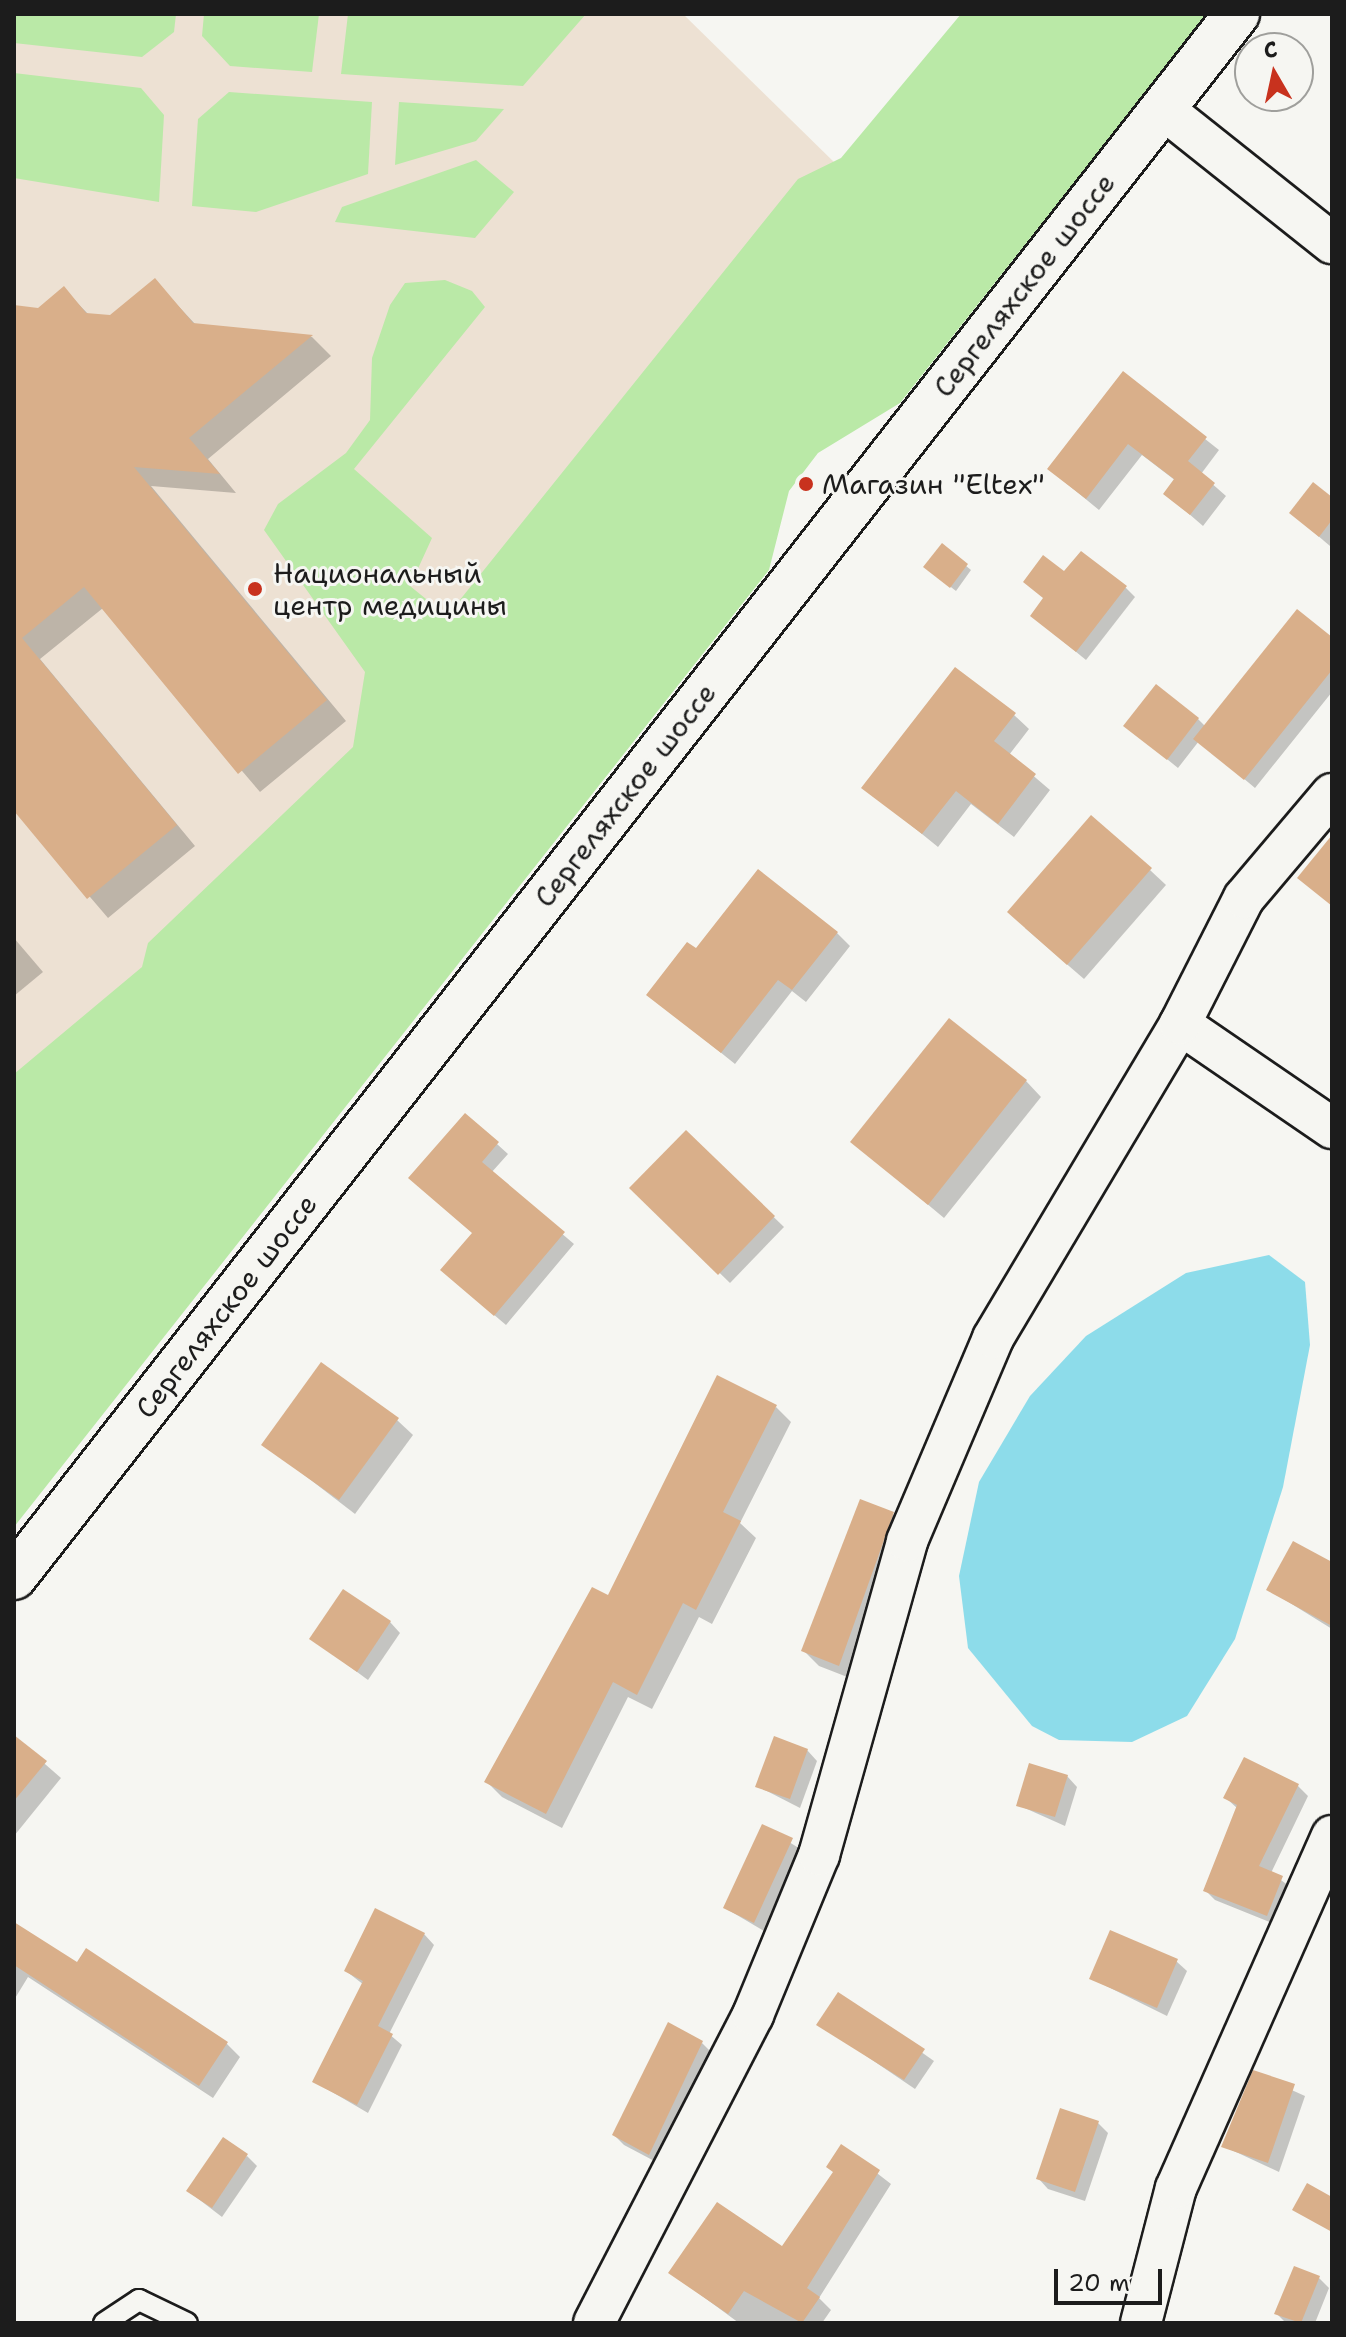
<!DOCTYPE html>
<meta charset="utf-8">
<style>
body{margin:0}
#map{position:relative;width:1346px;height:2337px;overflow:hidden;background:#f6f6f2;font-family:"Shantell Sans",sans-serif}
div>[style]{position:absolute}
.built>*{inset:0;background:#ede1d3}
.green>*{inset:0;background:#bae9a7}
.water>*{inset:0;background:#8ddcea}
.shadow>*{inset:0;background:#0003}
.building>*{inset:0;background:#d9af8a}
.roads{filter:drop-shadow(2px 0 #1c1c1c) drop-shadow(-2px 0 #1c1c1c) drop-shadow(0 2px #1c1c1c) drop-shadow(0 -2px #1c1c1c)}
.service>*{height:20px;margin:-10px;padding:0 10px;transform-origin:10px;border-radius:10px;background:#f6f6f2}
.minor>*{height:40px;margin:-20px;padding:0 20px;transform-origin:20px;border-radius:20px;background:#f6f6f2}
.secondary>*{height:44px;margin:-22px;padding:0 22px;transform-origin:22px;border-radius:22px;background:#f6f6f2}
.dots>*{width:22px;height:22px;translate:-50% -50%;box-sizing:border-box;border:4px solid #f6f6f2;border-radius:50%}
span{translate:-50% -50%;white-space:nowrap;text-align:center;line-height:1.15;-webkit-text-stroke:6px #f6f6f2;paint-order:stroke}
.street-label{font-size:28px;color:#1c1c1c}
.poi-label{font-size:28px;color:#1c1c1c}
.left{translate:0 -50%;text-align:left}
.frame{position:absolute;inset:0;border:16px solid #1c1c1c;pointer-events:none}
.north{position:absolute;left:1234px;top:32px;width:80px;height:80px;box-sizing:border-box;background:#f6f6f2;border:2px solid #9f9f9c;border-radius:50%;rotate:351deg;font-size:22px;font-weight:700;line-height:32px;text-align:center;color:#1c1c1c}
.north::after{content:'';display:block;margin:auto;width:28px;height:36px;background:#c8321e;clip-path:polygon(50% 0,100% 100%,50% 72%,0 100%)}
.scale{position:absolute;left:1054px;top:2269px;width:108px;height:36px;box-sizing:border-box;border:4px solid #1c1c1c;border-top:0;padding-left:10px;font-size:24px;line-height:28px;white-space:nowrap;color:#1c1c1c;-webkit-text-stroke:6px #f6f6f2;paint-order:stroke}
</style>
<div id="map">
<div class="built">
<i style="clip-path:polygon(14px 14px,683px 14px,837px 165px,14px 1200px)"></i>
</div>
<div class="green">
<i style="clip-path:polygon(14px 14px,176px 14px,174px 32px,142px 57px,14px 43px)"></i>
<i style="clip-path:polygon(204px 14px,319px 14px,312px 72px,230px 66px,202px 36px)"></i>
<i style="clip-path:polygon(348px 14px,514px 15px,586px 14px,523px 86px,341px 74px)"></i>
<i style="clip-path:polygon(961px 14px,1207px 14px,900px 403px,818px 453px,789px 491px,769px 570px,14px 1527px,14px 1074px,142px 967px,148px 943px,353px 747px,365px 672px,264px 530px,278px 504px,346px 453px,370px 420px,372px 358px,390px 305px,405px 283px,445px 280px,472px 291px,485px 307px,354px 469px,432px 538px,410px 586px,447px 616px,798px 179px,841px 158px)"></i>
<i style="clip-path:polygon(14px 73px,141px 88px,164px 115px,159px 202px,14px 178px)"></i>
<i style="clip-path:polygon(229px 92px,372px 102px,368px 174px,256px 212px,192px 206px,198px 119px)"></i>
<i style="clip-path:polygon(399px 102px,504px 109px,476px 141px,395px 165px)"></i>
<i style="clip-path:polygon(476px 160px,514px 192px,475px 238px,335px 222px,342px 207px)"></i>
</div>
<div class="water">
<i style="clip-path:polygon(1269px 1255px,1305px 1282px,1310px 1345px,1283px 1487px,1235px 1639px,1187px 1716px,1132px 1742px,1059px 1740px,1032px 1726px,968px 1648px,959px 1576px,979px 1482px,1030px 1396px,1086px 1336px,1186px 1273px)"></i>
</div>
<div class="shadow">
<i style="clip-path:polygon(155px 281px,196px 325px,312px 337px,331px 356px,208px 459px,236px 493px,151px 486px,346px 721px,260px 792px,103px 608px,40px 659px,195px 846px,108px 918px,14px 808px,14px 307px,39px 310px,64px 289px,89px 315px,111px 317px)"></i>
<i style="clip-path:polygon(1123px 374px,1219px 450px,1201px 474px,1226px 496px,1203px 526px,1166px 494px,1176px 481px,1142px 455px,1099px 510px,1049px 469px)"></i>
<i style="clip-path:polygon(1332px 499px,1332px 543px,1330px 546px,1291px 513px)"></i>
<i style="clip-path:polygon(942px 546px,971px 570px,956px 591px,930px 571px)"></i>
<i style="clip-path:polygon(1065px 574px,1126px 588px,1135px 597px,1086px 660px,1032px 616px)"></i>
<i style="clip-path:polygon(1332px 640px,1332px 692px,1255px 788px,1199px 741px,1178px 768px,1126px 726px,1198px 719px,1205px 726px)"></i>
<i style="clip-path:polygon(1014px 715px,1029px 729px,1009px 755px,1050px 790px,1014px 837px,971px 804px,938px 847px,864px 787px)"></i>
<i style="clip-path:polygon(1150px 870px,1166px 885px,1084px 979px,1025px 928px)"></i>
<i style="clip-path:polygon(837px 933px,850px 946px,806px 1002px,792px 991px,735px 1064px,649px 995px,696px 951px)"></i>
<i style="clip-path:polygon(14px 938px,43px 972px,14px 996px)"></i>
<i style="clip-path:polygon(1026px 1081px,1041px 1097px,944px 1218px,853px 1142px)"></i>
<i style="clip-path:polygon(466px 1116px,508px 1154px,491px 1173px,574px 1244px,506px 1325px,453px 1280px,474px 1233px)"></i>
<i style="clip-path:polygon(686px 1132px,784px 1227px,730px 1283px,632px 1188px)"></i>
<i style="clip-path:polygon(776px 1407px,791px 1422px,740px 1523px,756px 1538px,712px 1624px,699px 1617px,652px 1709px,628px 1697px,562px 1828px,502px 1797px,486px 1781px,609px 1598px)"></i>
<i style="clip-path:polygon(397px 1420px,413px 1435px,355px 1514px,264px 1444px)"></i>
<i style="clip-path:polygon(893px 1514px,909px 1529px,855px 1680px,819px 1666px,803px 1650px)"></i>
<i style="clip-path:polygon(1332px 1564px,1332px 1629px,1269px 1590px)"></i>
<i style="clip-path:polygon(390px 1622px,400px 1633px,368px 1680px,312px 1639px)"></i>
<i style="clip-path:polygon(14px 1737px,61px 1778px,14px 1836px)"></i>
<i style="clip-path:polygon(807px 1750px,817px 1761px,800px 1808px,757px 1786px)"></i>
<i style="clip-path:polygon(1067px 1776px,1077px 1787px,1065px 1826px,1018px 1805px)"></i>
<i style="clip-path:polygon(1298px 1786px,1308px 1796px,1271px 1873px,1292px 1888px,1277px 1925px,1215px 1900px,1205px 1890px,1238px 1809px,1226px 1798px)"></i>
<i style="clip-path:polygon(763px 1826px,802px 1850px,764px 1931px,725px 1908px)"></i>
<i style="clip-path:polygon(14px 1925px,78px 1965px,87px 1951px,227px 2044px,240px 2057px,213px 2098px,28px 1977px,14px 2000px)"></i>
<i style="clip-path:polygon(424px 1934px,434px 1945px,389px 2034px,402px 2045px,368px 2113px,315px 2082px,364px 1985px,346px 1971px)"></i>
<i style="clip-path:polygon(1176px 1961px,1187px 1971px,1167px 2016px,1092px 1979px)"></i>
<i style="clip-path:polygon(839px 1994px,934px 2061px,915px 2089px,819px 2024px)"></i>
<i style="clip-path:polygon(702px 2043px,712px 2053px,660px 2164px,624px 2145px,614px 2135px)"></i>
<i style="clip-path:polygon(1254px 2073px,1305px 2096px,1279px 2172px,1223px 2146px)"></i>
<i style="clip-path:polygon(1098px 2123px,1108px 2133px,1085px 2201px,1048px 2189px,1038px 2178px)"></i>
<i style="clip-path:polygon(842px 2146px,891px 2184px,819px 2298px,831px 2310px,822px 2323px,739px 2323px,671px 2273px,783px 2249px,834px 2173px)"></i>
<i style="clip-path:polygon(247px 2156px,257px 2166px,222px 2217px,188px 2191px)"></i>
<i style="clip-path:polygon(1319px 2278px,1329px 2288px,1315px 2323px,1286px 2323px,1277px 2314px)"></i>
</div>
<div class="building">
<i style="clip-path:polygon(155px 278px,193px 323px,313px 335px,189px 438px,220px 474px,134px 467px,327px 700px,238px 774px,84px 587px,22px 638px,177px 825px,87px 899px,14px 811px,14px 305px,38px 308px,64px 286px,86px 313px,110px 315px)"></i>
<i style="clip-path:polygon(1123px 371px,1207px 437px,1188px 461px,1215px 483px,1190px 515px,1163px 494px,1174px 479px,1128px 444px,1086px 499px,1047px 469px)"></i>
<i style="clip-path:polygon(1313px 482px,1332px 497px,1332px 520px,1319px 537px,1289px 513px)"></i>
<i style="clip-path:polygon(942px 543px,968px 564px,950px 588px,923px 567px)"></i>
<i style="clip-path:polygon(1081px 551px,1127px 586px,1076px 652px,1030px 616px,1043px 598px,1023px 582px,1043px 555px,1064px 571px)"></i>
<i style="clip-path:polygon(1297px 609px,1332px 637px,1332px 670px,1244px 780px,1193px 739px)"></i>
<i style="clip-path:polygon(955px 667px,1016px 713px,994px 741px,1036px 774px,998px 824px,956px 791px,922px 834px,861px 788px)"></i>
<i style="clip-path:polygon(1156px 684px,1199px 718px,1167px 760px,1123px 726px)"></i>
<i style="clip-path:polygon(1091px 815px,1152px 868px,1067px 965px,1007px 912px)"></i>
<i style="clip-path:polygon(1332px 835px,1332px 906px,1297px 878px)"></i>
<i style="clip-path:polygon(758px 869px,838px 932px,792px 990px,778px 980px,721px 1053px,646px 995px,687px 942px,696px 948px)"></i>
<i style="clip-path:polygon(949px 1018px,1027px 1080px,928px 1205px,850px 1142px)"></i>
<i style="clip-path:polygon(465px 1113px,499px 1142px,482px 1162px,565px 1232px,494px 1316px,440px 1270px,472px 1233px,408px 1178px)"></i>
<i style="clip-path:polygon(686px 1130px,775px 1216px,718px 1275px,629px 1188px)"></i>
<i style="clip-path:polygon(321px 1362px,399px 1418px,339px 1500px,261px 1445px)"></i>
<i style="clip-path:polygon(717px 1375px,777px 1405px,723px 1512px,741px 1521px,696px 1610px,683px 1603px,637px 1695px,613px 1682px,546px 1814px,484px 1782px,592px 1587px,608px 1595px)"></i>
<i style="clip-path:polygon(860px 1499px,894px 1512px,839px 1666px,801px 1651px)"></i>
<i style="clip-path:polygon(1293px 1541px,1332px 1562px,1332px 1626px,1266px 1590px)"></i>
<i style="clip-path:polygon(343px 1589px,391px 1621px,357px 1672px,309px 1639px)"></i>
<i style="clip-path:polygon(14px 1735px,47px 1761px,14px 1801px)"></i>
<i style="clip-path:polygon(774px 1736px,808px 1749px,790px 1799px,755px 1787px)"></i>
<i style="clip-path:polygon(1244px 1757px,1299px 1784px,1259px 1866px,1283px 1876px,1267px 1916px,1203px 1891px,1237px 1805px,1223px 1798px)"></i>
<i style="clip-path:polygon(1029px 1763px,1068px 1775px,1055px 1817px,1016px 1806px)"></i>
<i style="clip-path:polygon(762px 1824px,793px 1838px,754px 1923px,723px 1908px)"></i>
<i style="clip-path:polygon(375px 1908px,425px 1933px,378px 2026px,393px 2034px,357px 2105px,312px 2082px,363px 1981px,344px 1971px)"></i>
<i style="clip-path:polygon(14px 1922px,77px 1962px,86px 1948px,228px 2042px,199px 2086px,14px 1965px)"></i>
<i style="clip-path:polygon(1110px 1930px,1178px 1959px,1157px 2008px,1089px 1979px)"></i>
<i style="clip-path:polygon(838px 1992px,925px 2049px,904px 2080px,816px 2025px)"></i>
<i style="clip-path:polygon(668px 2022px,703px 2041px,649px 2155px,612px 2135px)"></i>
<i style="clip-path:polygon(1253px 2070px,1295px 2084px,1268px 2163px,1221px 2147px)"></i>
<i style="clip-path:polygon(1060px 2108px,1099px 2121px,1075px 2192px,1036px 2179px)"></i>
<i style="clip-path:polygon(223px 2137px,248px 2154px,212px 2208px,186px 2191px)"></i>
<i style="clip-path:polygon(841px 2144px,880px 2170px,807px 2288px,820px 2297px,802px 2323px,744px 2291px,728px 2314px,668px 2273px,717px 2202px,782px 2246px,833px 2172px,826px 2167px)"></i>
<i style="clip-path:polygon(1307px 2183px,1332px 2197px,1332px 2232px,1292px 2210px)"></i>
<i style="clip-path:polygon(1294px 2266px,1320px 2276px,1301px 2323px,1274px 2314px)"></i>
</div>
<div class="roads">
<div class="service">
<i style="left:104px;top:2323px;width:42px;rotate:-33.3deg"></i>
<i style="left:139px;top:2300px;width:53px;rotate:25.6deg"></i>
</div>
<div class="minor">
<i style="left:1162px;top:108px;width:217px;rotate:38.5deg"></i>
<i style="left:1180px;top:1024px;width:184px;rotate:34.4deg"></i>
<i style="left:594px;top:2323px;width:347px;rotate:-62.7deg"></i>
<i style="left:753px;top:2015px;width:173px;rotate:-67.6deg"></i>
<i style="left:819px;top:1855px;width:326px;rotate:-74.3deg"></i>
<i style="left:907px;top:1541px;width:220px;rotate:-67deg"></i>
<i style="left:993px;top:1338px;width:365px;rotate:-59.2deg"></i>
<i style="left:1180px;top:1024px;width:141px;rotate:-63.1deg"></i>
<i style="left:1244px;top:898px;width:136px;rotate:-49.8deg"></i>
<i style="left:1141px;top:2323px;width:139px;rotate:-75.5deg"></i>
<i style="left:1176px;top:2188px;width:385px;rotate:-66.1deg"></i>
</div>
<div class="secondary">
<i style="left:14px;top:1577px;width:1985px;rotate:-51.96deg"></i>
</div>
</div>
<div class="dots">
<i style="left:806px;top:484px;background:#c8321e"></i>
<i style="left:255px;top:589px;background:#c8321e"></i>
</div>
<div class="street-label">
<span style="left:1024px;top:285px;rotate:-52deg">Сергеляхское шоссе</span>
<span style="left:625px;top:795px;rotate:-52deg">Сергеляхское шоссе</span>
<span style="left:226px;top:1306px;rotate:-52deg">Сергеляхское шоссе</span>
</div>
<div class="poi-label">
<span class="left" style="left:822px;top:484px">Магазин "Eltex"</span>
<span class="left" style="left:273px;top:589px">Национальный<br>центр медицины</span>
</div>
<div class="frame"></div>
<div class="north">С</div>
<div class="scale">20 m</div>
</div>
